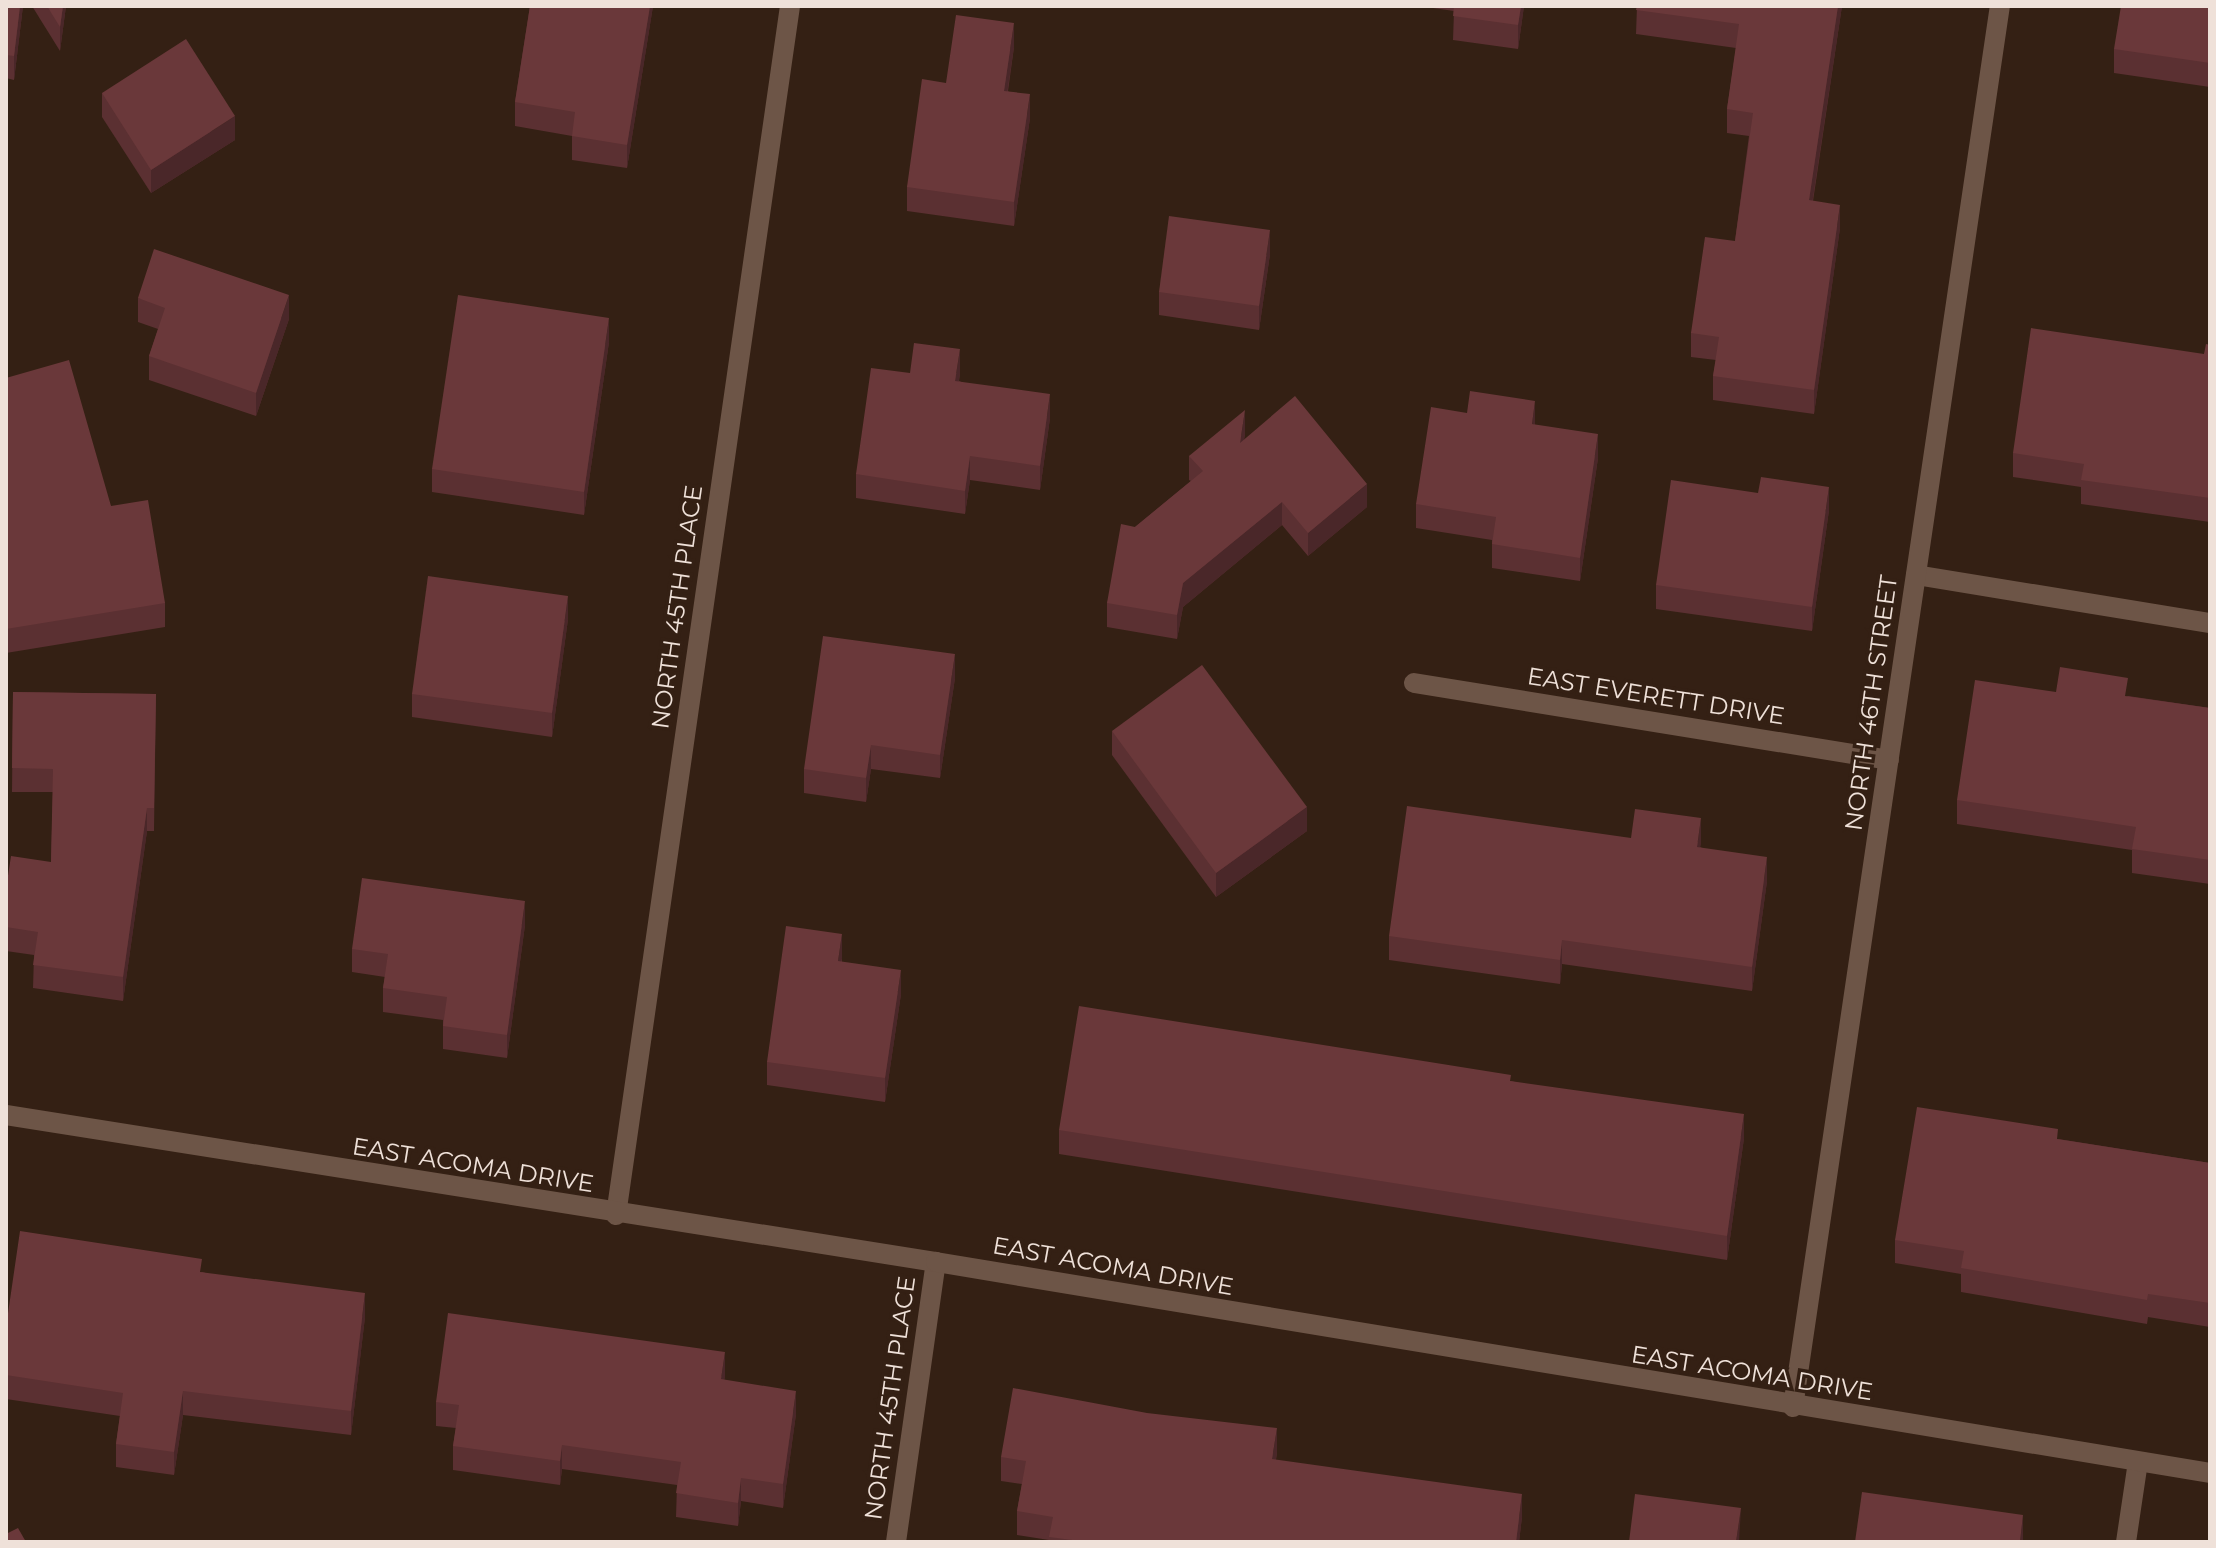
<!DOCTYPE html>
<style>
body{margin:0}
#map{position:relative;width:2216px;height:1548px;overflow:hidden;background:#342014;font-family:Montserrat,sans-serif}
div>[style]{position:absolute}
.street>*{height:20px;margin:-10px;padding:0 10px;transform-origin:10px;border-radius:10px;background:#6d5547}
.secondary>*{height:20px;margin:-10px;padding:0 10px;transform-origin:10px;border-radius:10px;background:#6d5547}
.wall>*{inset:0;background:#5b3032}
.shaded-wall>*{inset:0;background:#4a2729}
.building>*{inset:0;background:#6a383a}
span{translate:-50% -50%;white-space:nowrap;text-align:center;line-height:1.15;-webkit-text-stroke:7px #342014;paint-order:stroke}
.street-label{font-size:24px;color:#efe1d9}
.frame{position:absolute;inset:0;border:8px solid #efe1d9;pointer-events:none}
</style>
<div id="map">
<div class="street">
<i style="left:1916px;top:575px;width:298px;rotate:9.3deg"></i>
<i style="left:1414px;top:683px;width:481px;rotate:9.2deg"></i>
<i style="left:616px;top:1215px;width:1221px;rotate:-81.81deg"></i>
<i style="left:1793px;top:1407px;width:1416px;rotate:-81.6deg"></i>
<i style="left:896px;top:1542px;width:283px;rotate:-81.9deg"></i>
<i style="left:2126px;top:1542px;width:81px;rotate:-81.5deg"></i>
</div>
<div class="secondary">
<i style="left:6px;top:1115px;width:942px;rotate:8.98deg"></i>
<i style="left:936px;top:1262px;width:1291px;rotate:9.4deg"></i>
</div>
<div class="wall">
<i style="clip-path:polygon(6px 6px,23px 6px,14px 80px,6px 78px)"></i>
<i style="clip-path:polygon(32px 6px,66px 6px,60px 51px)"></i>
<i style="clip-path:polygon(530px 6px,653px 6px,627px 168px,572px 160px,572px 136px,515px 126px,515px 102px)"></i>
<i style="clip-path:polygon(1419px 6px,1524px 6px,1518px 49px,1453px 40px,1454px 11px)"></i>
<i style="clip-path:polygon(1637px 6px,1842px 6px,1813px 201px,1840px 228px,1814px 414px,1713px 400px,1713px 376px,1716px 360px,1691px 357px,1691px 333px,1735px 241px,1749px 136px,1727px 133px,1727px 109px,1736px 48px,1636px 34px)"></i>
<i style="clip-path:polygon(2210px 6px,2210px 87px,2114px 73px,2114px 49px)"></i>
<i style="clip-path:polygon(1014px 47px,1008px 91px,1030px 118px,1014px 226px,907px 211px,907px 187px,946px 83px)"></i>
<i style="clip-path:polygon(102px 93px,235px 140px,151px 193px,102px 117px)"></i>
<i style="clip-path:polygon(1270px 254px,1259px 330px,1159px 315px,1159px 292px)"></i>
<i style="clip-path:polygon(138px 298px,289px 319px,256px 416px,149px 380px,149px 356px,158px 329px,138px 322px)"></i>
<i style="clip-path:polygon(609px 342px,584px 515px,432px 492px,432px 469px)"></i>
<i style="clip-path:polygon(2210px 345px,2210px 522px,2081px 504px,2081px 487px,2013px 477px,2013px 453px,2204px 354px)"></i>
<i style="clip-path:polygon(910px 373px,960px 373px,959px 381px,1050px 418px,1040px 490px,970px 480px,965px 514px,856px 498px,856px 474px)"></i>
<i style="clip-path:polygon(6px 378px,111px 506px,165px 603px,165px 627px,6px 653px)"></i>
<i style="clip-path:polygon(1535px 425px,1598px 458px,1580px 581px,1492px 568px,1492px 540px,1416px 528px,1416px 504px)"></i>
<i style="clip-path:polygon(1245px 434px,1244px 440px,1367px 507px,1308px 556px,1282px 525px,1183px 607px,1177px 639px,1107px 627px,1107px 603px,1135px 527px,1191px 481px,1189px 480px,1189px 456px)"></i>
<i style="clip-path:polygon(1829px 510px,1812px 631px,1656px 609px,1656px 585px)"></i>
<i style="clip-path:polygon(568px 619px,552px 737px,412px 717px,412px 694px)"></i>
<i style="clip-path:polygon(955px 678px,940px 778px,871px 769px,866px 802px,804px 793px,804px 769px)"></i>
<i style="clip-path:polygon(13px 692px,156px 694px,154px 831px,147px 831px,123px 1001px,33px 988px,34px 955px,6px 951px,6px 889px,51px 862px,53px 792px,12px 792px)"></i>
<i style="clip-path:polygon(2128px 696px,2210px 708px,2210px 884px,2132px 873px,2132px 850px,1957px 824px,1957px 800px)"></i>
<i style="clip-path:polygon(1112px 731px,1307px 831px,1216px 897px,1112px 755px)"></i>
<i style="clip-path:polygon(1631px 838px,1701px 842px,1700px 847px,1767px 881px,1752px 991px,1562px 964px,1560px 984px,1389px 960px,1389px 936px)"></i>
<i style="clip-path:polygon(525px 925px,507px 1058px,443px 1049px,443px 1020px,383px 1012px,383px 988px,385px 977px,352px 972px,352px 949px)"></i>
<i style="clip-path:polygon(842px 958px,842px 962px,901px 994px,885px 1102px,767px 1085px,767px 1062px)"></i>
<i style="clip-path:polygon(1511px 1081px,1744px 1138px,1727px 1260px,1059px 1154px,1059px 1130px)"></i>
<i style="clip-path:polygon(2058px 1139px,2210px 1163px,2210px 1327px,2148px 1317px,2147px 1324px,1961px 1292px,1961px 1274px,1895px 1263px,1895px 1240px)"></i>
<i style="clip-path:polygon(202px 1272px,365px 1317px,351px 1435px,183px 1415px,174px 1475px,116px 1467px,116px 1444px,120px 1416px,6px 1399px,6px 1327px)"></i>
<i style="clip-path:polygon(725px 1376px,724px 1380px,796px 1414px,783px 1508px,741px 1501px,738px 1526px,676px 1517px,677px 1485px,562px 1469px,560px 1485px,453px 1470px,453px 1446px,456px 1428px,436px 1426px,436px 1402px)"></i>
<i style="clip-path:polygon(1277px 1452px,1276px 1460px,1522px 1517px,1519px 1542px,1049px 1542px,1049px 1540px,1017px 1535px,1017px 1511px,1022px 1484px,1001px 1481px,1001px 1457px)"></i>
</div>
<div class="shaded-wall">
<i style="clip-path:polygon(20px 6px,23px 6px,14px 80px,14px 56px)"></i>
<i style="clip-path:polygon(63px 6px,66px 6px,60px 51px,60px 27px)"></i>
<i style="clip-path:polygon(650px 6px,653px 6px,627px 168px,627px 145px)"></i>
<i style="clip-path:polygon(1521px 6px,1524px 6px,1518px 49px,1518px 25px)"></i>
<i style="clip-path:polygon(1838px 6px,1842px 6px,1809px 224px,1809px 200px)"></i>
<i style="clip-path:polygon(1014px 23px,1014px 47px,1004px 114px,1004px 91px)"></i>
<i style="clip-path:polygon(1030px 94px,1030px 118px,1014px 226px,1014px 202px)"></i>
<i style="clip-path:polygon(235px 116px,235px 140px,151px 193px,151px 170px)"></i>
<i style="clip-path:polygon(1840px 205px,1840px 228px,1814px 414px,1814px 390px)"></i>
<i style="clip-path:polygon(1270px 230px,1270px 254px,1259px 330px,1259px 306px)"></i>
<i style="clip-path:polygon(289px 295px,289px 319px,256px 416px,256px 393px)"></i>
<i style="clip-path:polygon(609px 318px,609px 342px,584px 515px,584px 492px)"></i>
<i style="clip-path:polygon(960px 349px,960px 373px,955px 404px,955px 381px)"></i>
<i style="clip-path:polygon(1050px 394px,1050px 418px,1040px 490px,1040px 466px)"></i>
<i style="clip-path:polygon(1535px 401px,1535px 425px,1532px 424px)"></i>
<i style="clip-path:polygon(1245px 410px,1245px 434px,1240px 467px,1240px 443px)"></i>
<i style="clip-path:polygon(1598px 434px,1598px 458px,1580px 581px,1580px 558px)"></i>
<i style="clip-path:polygon(970px 456px,970px 480px,965px 514px,965px 491px)"></i>
<i style="clip-path:polygon(1367px 484px,1367px 507px,1308px 556px,1308px 533px)"></i>
<i style="clip-path:polygon(1829px 487px,1829px 510px,1812px 631px,1812px 607px)"></i>
<i style="clip-path:polygon(1282px 502px,1282px 525px,1183px 607px,1177px 639px,1177px 615px,1183px 583px)"></i>
<i style="clip-path:polygon(568px 596px,568px 619px,552px 737px,552px 713px)"></i>
<i style="clip-path:polygon(955px 654px,955px 678px,940px 778px,940px 755px)"></i>
<i style="clip-path:polygon(871px 745px,871px 769px,866px 802px,866px 778px)"></i>
<i style="clip-path:polygon(1307px 807px,1307px 831px,1216px 897px,1216px 873px)"></i>
<i style="clip-path:polygon(147px 808px,147px 831px,123px 1001px,123px 977px)"></i>
<i style="clip-path:polygon(1701px 818px,1701px 842px,1697px 871px,1697px 847px)"></i>
<i style="clip-path:polygon(1767px 857px,1767px 881px,1752px 991px,1752px 967px)"></i>
<i style="clip-path:polygon(525px 901px,525px 925px,507px 1058px,507px 1035px)"></i>
<i style="clip-path:polygon(842px 934px,842px 958px,838px 985px,838px 961px)"></i>
<i style="clip-path:polygon(1562px 940px,1562px 964px,1560px 984px,1560px 960px)"></i>
<i style="clip-path:polygon(901px 970px,901px 994px,885px 1102px,885px 1078px)"></i>
<i style="clip-path:polygon(1744px 1114px,1744px 1138px,1727px 1260px,1727px 1236px)"></i>
<i style="clip-path:polygon(365px 1293px,365px 1317px,351px 1435px,351px 1411px)"></i>
<i style="clip-path:polygon(725px 1352px,725px 1376px,721px 1403px,721px 1379px)"></i>
<i style="clip-path:polygon(183px 1391px,183px 1415px,174px 1475px,174px 1452px)"></i>
<i style="clip-path:polygon(796px 1391px,796px 1414px,783px 1508px,783px 1484px)"></i>
<i style="clip-path:polygon(1277px 1428px,1277px 1452px,1272px 1483px,1272px 1459px)"></i>
<i style="clip-path:polygon(562px 1445px,562px 1469px,560px 1485px,560px 1461px)"></i>
<i style="clip-path:polygon(741px 1478px,741px 1501px,738px 1526px,738px 1503px)"></i>
<i style="clip-path:polygon(1522px 1494px,1522px 1517px,1519px 1542px,1516px 1542px)"></i>
<i style="clip-path:polygon(1741px 1508px,1739px 1542px,1736px 1542px)"></i>
<i style="clip-path:polygon(2023px 1515px,2023px 1542px,2020px 1542px)"></i>
</div>
<div class="building">
<i style="clip-path:polygon(6px 6px,20px 6px,14px 56px,6px 55px)"></i>
<i style="clip-path:polygon(47px 6px,63px 6px,60px 27px)"></i>
<i style="clip-path:polygon(530px 6px,650px 6px,627px 145px,572px 136px,575px 112px,515px 102px)"></i>
<i style="clip-path:polygon(1454px 6px,1521px 6px,1518px 25px,1453px 16px)"></i>
<i style="clip-path:polygon(1637px 6px,1838px 6px,1809px 200px,1840px 205px,1814px 390px,1713px 376px,1719px 337px,1691px 333px,1705px 237px,1735px 241px,1753px 113px,1727px 109px,1739px 24px,1636px 10px)"></i>
<i style="clip-path:polygon(2121px 6px,2210px 6px,2210px 63px,2114px 49px)"></i>
<i style="clip-path:polygon(956px 15px,1014px 23px,1004px 91px,1030px 94px,1014px 202px,907px 187px,922px 79px,946px 83px)"></i>
<i style="clip-path:polygon(186px 39px,235px 116px,151px 170px,102px 93px)"></i>
<i style="clip-path:polygon(1169px 216px,1270px 230px,1259px 306px,1159px 292px)"></i>
<i style="clip-path:polygon(154px 249px,289px 295px,256px 393px,149px 356px,165px 308px,138px 298px)"></i>
<i style="clip-path:polygon(458px 295px,609px 318px,584px 492px,432px 469px)"></i>
<i style="clip-path:polygon(2031px 328px,2204px 354px,2206px 344px,2210px 345px,2210px 498px,2081px 480px,2084px 464px,2013px 453px)"></i>
<i style="clip-path:polygon(914px 343px,960px 349px,955px 381px,1050px 394px,1040px 466px,970px 456px,965px 491px,856px 474px,871px 368px,910px 373px)"></i>
<i style="clip-path:polygon(69px 360px,111px 506px,148px 500px,165px 603px,6px 629px,6px 378px)"></i>
<i style="clip-path:polygon(1470px 391px,1535px 401px,1532px 424px,1598px 434px,1580px 558px,1492px 544px,1496px 517px,1416px 504px,1431px 407px,1467px 413px)"></i>
<i style="clip-path:polygon(1295px 396px,1367px 484px,1308px 533px,1282px 502px,1183px 583px,1177px 615px,1107px 603px,1121px 524px,1135px 527px,1203px 471px,1189px 456px,1245px 410px,1240px 443px)"></i>
<i style="clip-path:polygon(1761px 477px,1829px 487px,1812px 607px,1656px 585px,1671px 480px,1758px 493px)"></i>
<i style="clip-path:polygon(428px 576px,568px 596px,552px 713px,412px 694px)"></i>
<i style="clip-path:polygon(823px 636px,955px 654px,940px 755px,871px 745px,866px 778px,804px 769px)"></i>
<i style="clip-path:polygon(1202px 665px,1307px 807px,1216px 873px,1112px 731px)"></i>
<i style="clip-path:polygon(2060px 667px,2128px 678px,2125px 696px,2210px 708px,2210px 860px,2132px 849px,2136px 827px,1957px 800px,1975px 680px,2056px 692px)"></i>
<i style="clip-path:polygon(13px 692px,156px 694px,154px 808px,147px 808px,123px 977px,33px 965px,38px 932px,6px 927px,6px 889px,11px 856px,51px 862px,53px 769px,12px 768px)"></i>
<i style="clip-path:polygon(1407px 806px,1631px 838px,1635px 809px,1701px 818px,1697px 847px,1767px 857px,1752px 967px,1562px 940px,1560px 960px,1389px 936px)"></i>
<i style="clip-path:polygon(362px 878px,525px 901px,507px 1035px,443px 1026px,447px 997px,383px 988px,388px 954px,352px 949px)"></i>
<i style="clip-path:polygon(786px 926px,842px 934px,838px 961px,901px 970px,885px 1078px,767px 1062px)"></i>
<i style="clip-path:polygon(1079px 1006px,1511px 1075px,1510px 1081px,1744px 1114px,1727px 1236px,1059px 1130px)"></i>
<i style="clip-path:polygon(1917px 1107px,2058px 1129px,2057px 1139px,2210px 1163px,2210px 1303px,2148px 1294px,2147px 1300px,1961px 1268px,1964px 1251px,1895px 1240px)"></i>
<i style="clip-path:polygon(20px 1231px,202px 1259px,200px 1272px,365px 1293px,351px 1411px,183px 1391px,174px 1452px,116px 1444px,123px 1393px,6px 1375px,6px 1327px)"></i>
<i style="clip-path:polygon(448px 1313px,725px 1352px,721px 1379px,796px 1391px,783px 1484px,741px 1478px,738px 1503px,676px 1493px,681px 1462px,562px 1445px,560px 1461px,453px 1446px,459px 1405px,436px 1402px)"></i>
<i style="clip-path:polygon(1013px 1388px,1147px 1413px,1277px 1428px,1272px 1459px,1522px 1494px,1516px 1542px,1088px 1542px,1049px 1537px,1053px 1517px,1017px 1511px,1026px 1461px,1001px 1457px)"></i>
<i style="clip-path:polygon(1862px 1492px,2023px 1515px,2020px 1542px,1855px 1542px)"></i>
<i style="clip-path:polygon(1635px 1494px,1741px 1508px,1736px 1542px,1629px 1542px)"></i>
<i style="clip-path:polygon(18px 1528px,26px 1542px,6px 1542px,6px 1534px)"></i>
</div>
<div class="street-label">
<span style="left:677px;top:607px;rotate:-82deg">NORTH 45TH PLACE</span>
<span style="left:1656px;top:696px;rotate:9deg">EAST EVERETT DRIVE</span>
<span style="left:1871px;top:703px;rotate:-82deg">NORTH 46TH STREET</span>
<span style="left:473px;top:1165px;rotate:9deg">EAST ACOMA DRIVE</span>
<span style="left:1113px;top:1266px;rotate:10deg">EAST ACOMA DRIVE</span>
<span style="left:1752px;top:1373px;rotate:9deg">EAST ACOMA DRIVE</span>
<span style="left:890px;top:1398px;rotate:-82deg">NORTH 45TH PLACE</span>
</div>
<div class="frame"></div>
</div>
